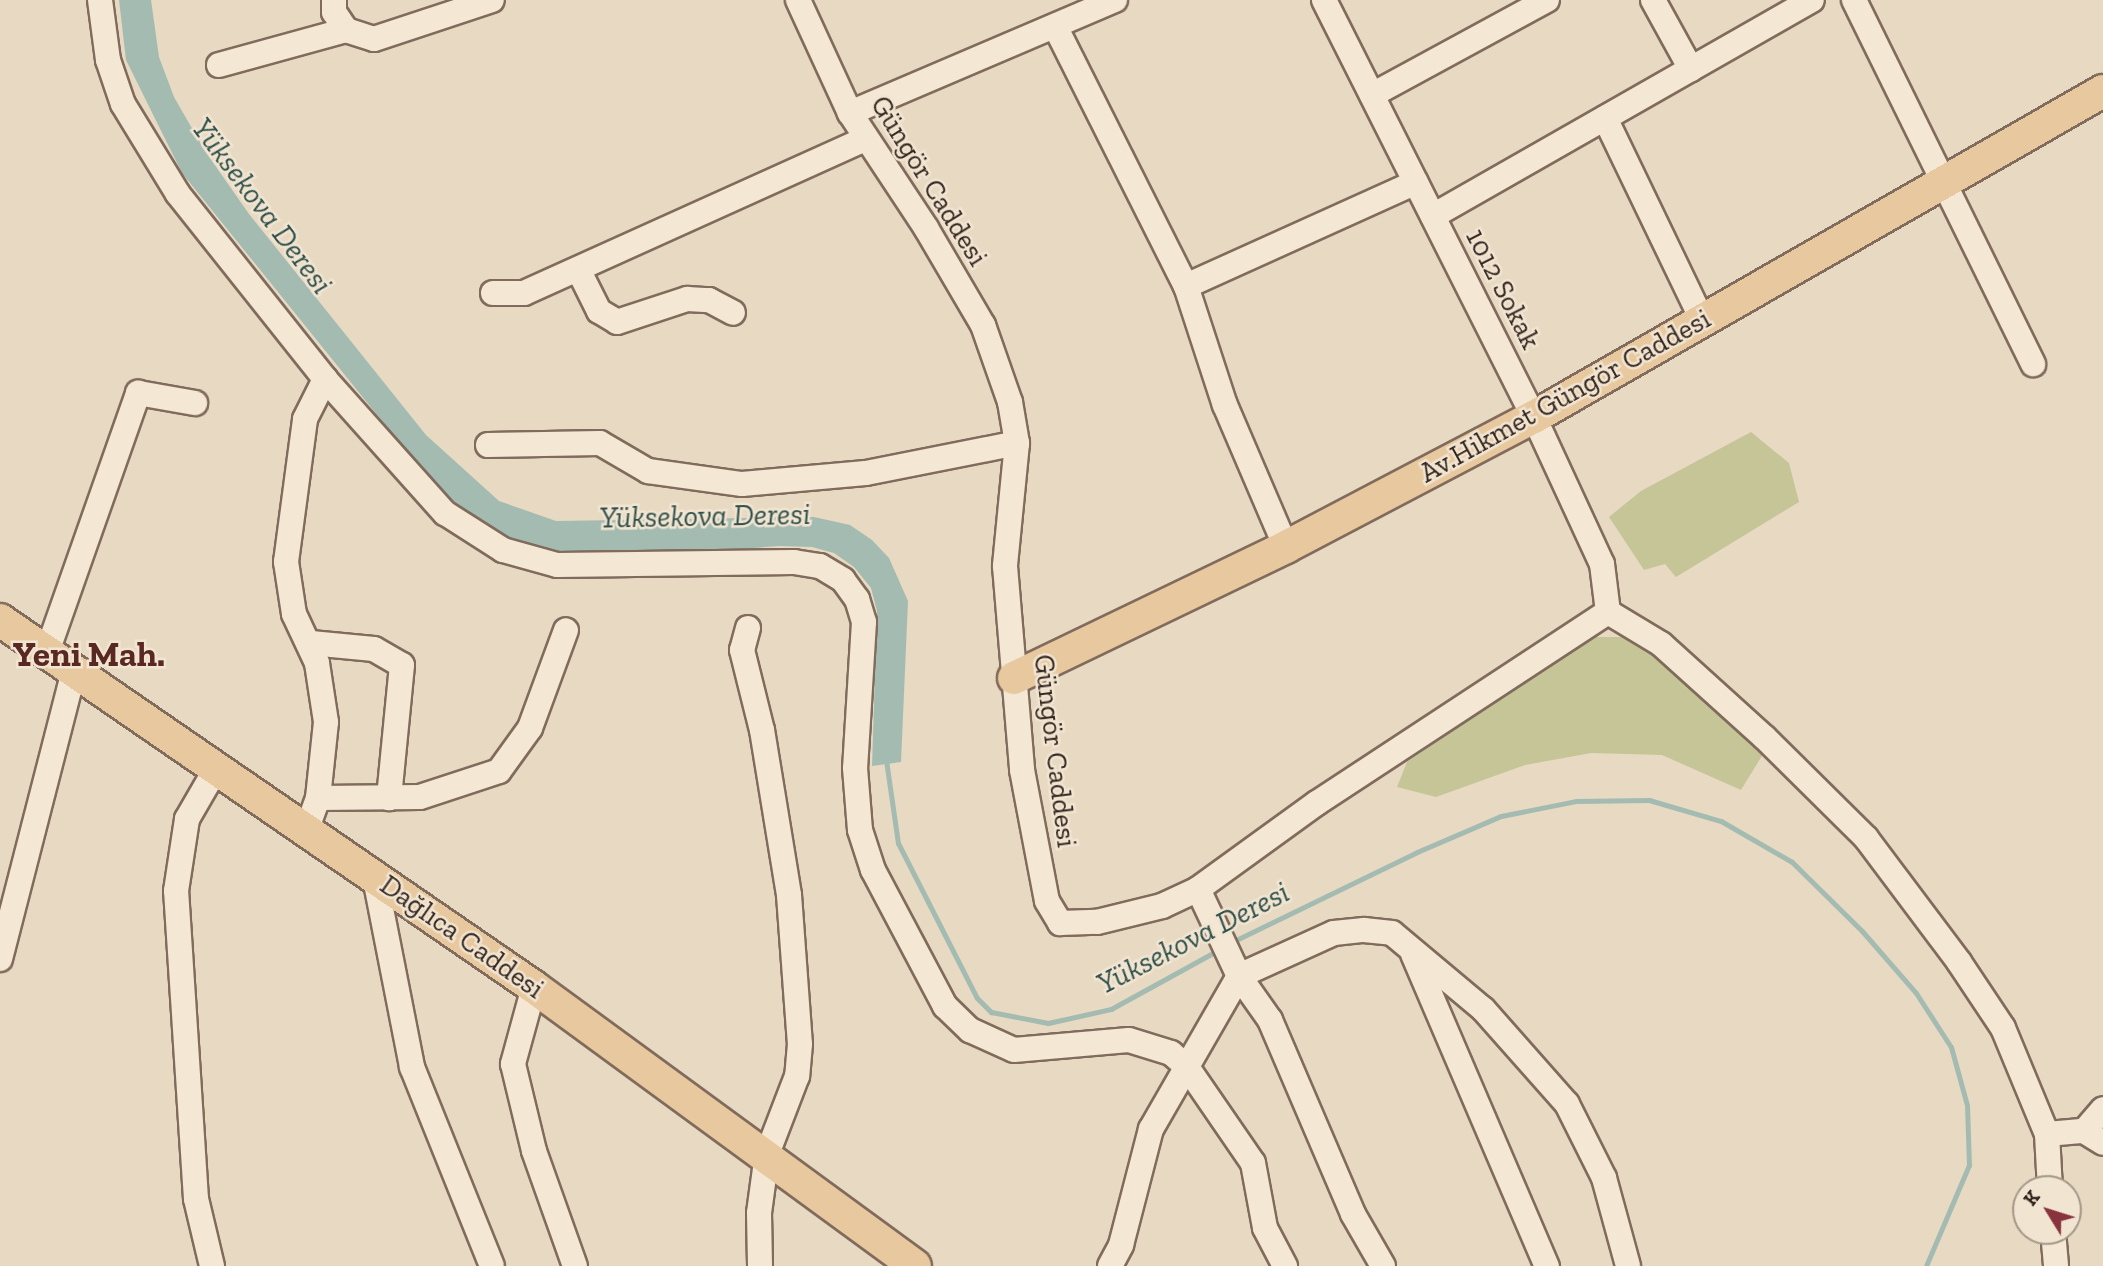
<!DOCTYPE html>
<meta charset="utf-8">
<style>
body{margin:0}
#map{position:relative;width:2103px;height:1266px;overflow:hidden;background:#e8d9c2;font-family:"Zilla Slab",serif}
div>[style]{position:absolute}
.green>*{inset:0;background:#c5c598}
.water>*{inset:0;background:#a4bbb2}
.stream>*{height:5px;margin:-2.5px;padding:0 2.5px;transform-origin:2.5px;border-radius:2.5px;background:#a4bbb2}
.roads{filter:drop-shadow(2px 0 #806b5c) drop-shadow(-2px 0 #806b5c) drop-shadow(0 2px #806b5c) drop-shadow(0 -2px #806b5c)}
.minor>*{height:24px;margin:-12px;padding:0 12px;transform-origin:12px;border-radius:12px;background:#f4e7d4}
.major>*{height:32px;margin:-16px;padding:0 16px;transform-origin:16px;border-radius:16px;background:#e8c89e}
span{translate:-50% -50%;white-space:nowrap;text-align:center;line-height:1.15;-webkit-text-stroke:5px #f1e4d1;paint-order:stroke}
.street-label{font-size:28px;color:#32251e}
.water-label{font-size:30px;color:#2f504a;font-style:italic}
.district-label{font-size:35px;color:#592822;font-weight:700}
.north{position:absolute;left:2012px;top:1175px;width:70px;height:70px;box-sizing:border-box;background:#f1e4d1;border:2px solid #a59889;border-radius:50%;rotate:308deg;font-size:19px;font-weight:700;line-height:28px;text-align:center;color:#32251e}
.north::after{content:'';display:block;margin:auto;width:24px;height:32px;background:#88333d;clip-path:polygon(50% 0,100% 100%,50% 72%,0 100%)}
</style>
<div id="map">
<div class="green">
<i style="clip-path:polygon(1751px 432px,1789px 463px,1799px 502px,1676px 577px,1665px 564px,1644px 570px,1609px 517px,1641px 491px)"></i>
<i style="clip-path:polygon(1590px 637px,1638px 637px,1768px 746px,1741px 790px,1662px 755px,1591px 753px,1525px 765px,1436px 797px,1397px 787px,1407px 762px)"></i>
</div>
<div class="water">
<i style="clip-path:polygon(119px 0,151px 0,159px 57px,174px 97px,205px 151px,249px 214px,426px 435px,499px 501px,556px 521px,814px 517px,850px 525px,872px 540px,889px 558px,908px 601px,901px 762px,872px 766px,877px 611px,871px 588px,854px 567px,834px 553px,812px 547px,779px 546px,690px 553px,540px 551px,520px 548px,448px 503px,182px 173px,126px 60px)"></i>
</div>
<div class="stream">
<i style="left:886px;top:760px;width:84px;rotate:81.8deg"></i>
<i style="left:898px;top:843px;width:174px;rotate:63deg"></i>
<i style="left:977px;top:998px;width:20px;rotate:45deg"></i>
<i style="left:991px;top:1012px;width:58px;rotate:10.9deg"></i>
<i style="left:1048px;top:1023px;width:65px;rotate:-12.5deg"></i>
<i style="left:1111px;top:1009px;width:124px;rotate:-28.8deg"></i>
<i style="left:1232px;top:942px;width:206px;rotate:-25.9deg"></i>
<i style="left:1417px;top:852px;width:91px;rotate:-23.2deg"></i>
<i style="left:1501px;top:816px;width:76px;rotate:-11.3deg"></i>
<i style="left:1576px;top:801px;width:73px;rotate:-0.8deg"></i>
<i style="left:1649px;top:800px;width:75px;rotate:16.3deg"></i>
<i style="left:1721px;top:821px;width:82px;rotate:30deg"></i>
<i style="left:1792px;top:862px;width:98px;rotate:44.6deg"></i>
<i style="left:1862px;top:931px;width:82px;rotate:48.9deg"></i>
<i style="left:1916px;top:993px;width:64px;rotate:57.1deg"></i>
<i style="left:1951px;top:1047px;width:60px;rotate:74.6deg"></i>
<i style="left:1967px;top:1105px;width:60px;rotate:88.1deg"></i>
<i style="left:1969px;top:1165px;width:110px;rotate:113.1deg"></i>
</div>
<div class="roads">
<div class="minor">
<i style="left:100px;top:0;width:61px;rotate:82.4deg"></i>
<i style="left:108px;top:60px;width:46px;rotate:71.2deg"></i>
<i style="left:123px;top:104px;width:105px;rotate:58.6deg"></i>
<i style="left:178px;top:194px;width:236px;rotate:51.5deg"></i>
<i style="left:325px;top:379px;width:180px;rotate:48.2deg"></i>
<i style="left:445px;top:513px;width:69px;rotate:32.5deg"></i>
<i style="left:503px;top:550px;width:56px;rotate:15.5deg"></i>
<i style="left:557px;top:565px;width:237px;rotate:-0.7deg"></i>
<i style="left:794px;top:562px;width:26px;rotate:9deg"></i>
<i style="left:820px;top:566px;width:27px;rotate:31deg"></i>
<i style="left:843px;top:580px;width:24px;rotate:54deg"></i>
<i style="left:857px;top:599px;width:24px;rotate:73deg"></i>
<i style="left:864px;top:622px;width:146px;rotate:93.5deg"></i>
<i style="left:855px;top:768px;width:62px;rotate:85.4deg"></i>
<i style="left:860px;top:830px;width:42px;rotate:72deg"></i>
<i style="left:873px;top:870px;width:154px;rotate:62.1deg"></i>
<i style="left:945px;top:1006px;width:35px;rotate:44deg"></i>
<i style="left:970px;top:1030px;width:48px;rotate:24.4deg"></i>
<i style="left:1014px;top:1050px;width:115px;rotate:-5deg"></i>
<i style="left:1129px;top:1040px;width:44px;rotate:17.2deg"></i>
<i style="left:1171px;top:1053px;width:21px;rotate:41deg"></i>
<i style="left:1187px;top:1067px;width:116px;rotate:55.5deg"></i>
<i style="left:1253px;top:1163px;width:66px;rotate:79.5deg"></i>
<i style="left:1265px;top:1228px;width:43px;rotate:62.2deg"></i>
<i style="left:334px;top:0;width:12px;rotate:90deg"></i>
<i style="left:334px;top:12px;width:22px;rotate:56deg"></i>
<i style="left:798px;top:0;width:124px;rotate:65.3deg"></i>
<i style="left:850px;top:113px;width:138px;rotate:56.5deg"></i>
<i style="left:926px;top:228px;width:113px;rotate:59.6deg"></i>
<i style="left:983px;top:325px;width:82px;rotate:70.7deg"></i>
<i style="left:1010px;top:402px;width:42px;rotate:80.3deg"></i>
<i style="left:1017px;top:443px;width:124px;rotate:95.6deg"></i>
<i style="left:1005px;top:566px;width:205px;rotate:85.2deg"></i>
<i style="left:1022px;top:770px;width:133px;rotate:79.2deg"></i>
<i style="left:1047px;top:901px;width:26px;rotate:59deg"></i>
<i style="left:1060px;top:923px;width:37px;rotate:-2deg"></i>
<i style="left:1097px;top:922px;width:67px;rotate:-13.8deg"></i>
<i style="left:1162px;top:906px;width:40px;rotate:-25deg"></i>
<i style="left:1198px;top:889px;width:147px;rotate:-35.9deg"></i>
<i style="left:1317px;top:803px;width:348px;rotate:-33.3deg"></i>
<i style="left:1324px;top:0;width:467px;rotate:63.3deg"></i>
<i style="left:1534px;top:417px;width:162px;rotate:65.2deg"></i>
<i style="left:1602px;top:564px;width:48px;rotate:82.9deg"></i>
<i style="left:1653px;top:0;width:79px;rotate:61.2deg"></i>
<i style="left:1854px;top:0;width:406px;rotate:63.8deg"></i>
<i style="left:1055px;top:26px;width:291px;rotate:63.3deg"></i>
<i style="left:1186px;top:286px;width:125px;rotate:71.9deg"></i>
<i style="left:1225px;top:405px;width:155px;rotate:66.8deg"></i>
<i style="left:219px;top:65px;width:132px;rotate:-15.4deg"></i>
<i style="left:346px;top:30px;width:29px;rotate:18deg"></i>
<i style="left:374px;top:39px;width:124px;rotate:-18.3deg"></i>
<i style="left:1372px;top:95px;width:199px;rotate:-28.5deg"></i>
<i style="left:850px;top:113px;width:288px;rotate:-23.1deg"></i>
<i style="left:1605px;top:118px;width:224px;rotate:64.3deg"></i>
<i style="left:1433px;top:216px;width:436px;rotate:-29.7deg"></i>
<i style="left:578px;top:269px;width:47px;rotate:63.4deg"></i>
<i style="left:599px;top:311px;width:21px;rotate:31deg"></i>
<i style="left:617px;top:322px;width:74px;rotate:-18.2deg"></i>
<i style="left:687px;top:299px;width:22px;rotate:3deg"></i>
<i style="left:709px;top:300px;width:27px;rotate:28deg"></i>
<i style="left:1186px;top:286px;width:252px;rotate:-24.3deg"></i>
<i style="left:493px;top:293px;width:31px"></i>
<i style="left:524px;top:293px;width:374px;rotate:-24.3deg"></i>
<i style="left:488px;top:445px;width:112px;rotate:-1deg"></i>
<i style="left:600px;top:443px;width:56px;rotate:30.3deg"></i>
<i style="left:648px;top:471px;width:95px;rotate:7.9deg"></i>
<i style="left:742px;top:484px;width:124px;rotate:-5.1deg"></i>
<i style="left:866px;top:473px;width:154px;rotate:-11.2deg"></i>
<i style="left:1608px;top:612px;width:62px;rotate:31.1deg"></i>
<i style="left:1661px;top:644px;width:140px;rotate:42.1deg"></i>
<i style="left:1765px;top:738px;width:142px;rotate:44.7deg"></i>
<i style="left:1866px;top:838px;width:155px;rotate:53.1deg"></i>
<i style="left:1959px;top:962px;width:79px;rotate:56.3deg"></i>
<i style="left:2003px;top:1028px;width:115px;rotate:67.5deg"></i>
<i style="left:2047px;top:1134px;width:55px;rotate:86.9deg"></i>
<i style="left:748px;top:628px;width:23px;rotate:105deg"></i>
<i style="left:742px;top:650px;width:82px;rotate:76deg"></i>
<i style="left:762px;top:730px;width:167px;rotate:80.7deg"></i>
<i style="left:789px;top:895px;width:149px;rotate:85.8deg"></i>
<i style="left:800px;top:1044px;width:32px;rotate:95deg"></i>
<i style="left:797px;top:1076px;width:84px;rotate:111deg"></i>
<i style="left:767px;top:1154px;width:60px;rotate:97.7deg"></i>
<i style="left:759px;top:1213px;width:53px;rotate:88.9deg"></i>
<i style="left:311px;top:643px;width:63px;rotate:5.4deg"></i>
<i style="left:374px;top:649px;width:32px;rotate:30deg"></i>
<i style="left:402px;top:665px;width:134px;rotate:95.6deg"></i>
<i style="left:47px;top:652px;width:275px;rotate:-70.6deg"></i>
<i style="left:138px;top:393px;width:58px;rotate:10deg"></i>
<i style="left:318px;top:798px;width:102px;rotate:-0.6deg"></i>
<i style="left:420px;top:797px;width:83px;rotate:-18.2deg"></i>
<i style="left:499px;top:771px;width:53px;rotate:-54.2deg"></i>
<i style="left:530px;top:728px;width:104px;rotate:-69.8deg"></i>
<i style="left:306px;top:831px;width:35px;rotate:-70deg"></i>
<i style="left:318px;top:798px;width:76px;rotate:-84deg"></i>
<i style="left:326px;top:722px;width:60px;rotate:-98.7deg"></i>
<i style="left:317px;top:663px;width:54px;rotate:-115.1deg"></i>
<i style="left:294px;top:614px;width:53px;rotate:-98.7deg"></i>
<i style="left:286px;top:562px;width:144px;rotate:-82.4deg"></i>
<i style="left:305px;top:419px;width:45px;rotate:-63.4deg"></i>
<i style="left:375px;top:878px;width:193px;rotate:78.9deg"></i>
<i style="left:412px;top:1067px;width:214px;rotate:68.1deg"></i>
<i style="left:1198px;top:889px;width:96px;rotate:64.8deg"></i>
<i style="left:1239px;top:976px;width:54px;rotate:54.8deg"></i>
<i style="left:1270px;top:1020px;width:211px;rotate:66.8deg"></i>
<i style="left:1353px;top:1214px;width:60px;rotate:60deg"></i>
<i style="left:1413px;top:954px;width:340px;rotate:66.8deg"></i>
<i style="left:0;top:959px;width:298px;rotate:-75.6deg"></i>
<i style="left:534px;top:987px;width:80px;rotate:105.3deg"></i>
<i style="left:513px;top:1064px;width:89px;rotate:76.4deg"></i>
<i style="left:534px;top:1151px;width:122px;rotate:70.4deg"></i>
<i style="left:2084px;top:1131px;width:29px;rotate:-49deg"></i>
<i style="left:2047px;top:1134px;width:37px;rotate:-5deg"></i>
<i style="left:2084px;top:1131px;width:22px;rotate:32deg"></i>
<i style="left:2053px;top:1231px;width:35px;rotate:85deg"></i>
<i style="left:212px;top:1266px;width:69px;rotate:-103.4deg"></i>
<i style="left:196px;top:1199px;width:309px;rotate:-93.7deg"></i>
<i style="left:176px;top:891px;width:73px;rotate:-81.3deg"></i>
<i style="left:187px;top:819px;width:58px;rotate:-59.9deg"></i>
<i style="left:1110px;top:1266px;width:24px;rotate:-62deg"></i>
<i style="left:1121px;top:1245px;width:120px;rotate:-75.5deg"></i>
<i style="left:1151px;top:1129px;width:177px;rotate:-60.1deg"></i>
<i style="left:1239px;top:976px;width:104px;rotate:-24.4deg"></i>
<i style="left:1334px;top:933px;width:30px;rotate:-6deg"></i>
<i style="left:1364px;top:930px;width:28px;rotate:6deg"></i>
<i style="left:1392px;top:933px;width:119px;rotate:39.9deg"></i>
<i style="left:1483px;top:1009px;width:127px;rotate:48.5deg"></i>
<i style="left:1567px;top:1104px;width:83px;rotate:63.4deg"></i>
<i style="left:1604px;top:1178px;width:91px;rotate:74.7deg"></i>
</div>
<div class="major">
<i style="left:0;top:620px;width:648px;rotate:34.5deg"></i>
<i style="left:534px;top:987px;width:472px;rotate:36.2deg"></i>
<i style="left:1014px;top:678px;width:302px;rotate:-25.7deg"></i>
<i style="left:1286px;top:547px;width:280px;rotate:-27.7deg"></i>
<i style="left:1534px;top:417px;width:656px;rotate:-29.81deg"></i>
</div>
</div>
<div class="street-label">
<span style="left:929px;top:181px;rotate:58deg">Güngör Caddesi</span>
<span style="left:1503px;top:289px;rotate:63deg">1012 Sokak</span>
<span style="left:1565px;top:396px;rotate:-29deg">Av.Hikmet Güngör Caddesi</span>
<span style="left:1055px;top:751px;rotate:83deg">Güngör Caddesi</span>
<span style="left:462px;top:937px;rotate:35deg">Dağlıca Caddesi</span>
</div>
<div class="water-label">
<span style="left:262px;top:206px;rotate:53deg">Yüksekova Deresi</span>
<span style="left:705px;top:516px;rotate:-1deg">Yüksekova Deresi</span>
<span style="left:1193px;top:938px;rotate:-27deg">Yüksekova Deresi</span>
</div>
<div class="district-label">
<span style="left:89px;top:654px">Yeni Mah.</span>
</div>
<div class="north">K</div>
</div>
